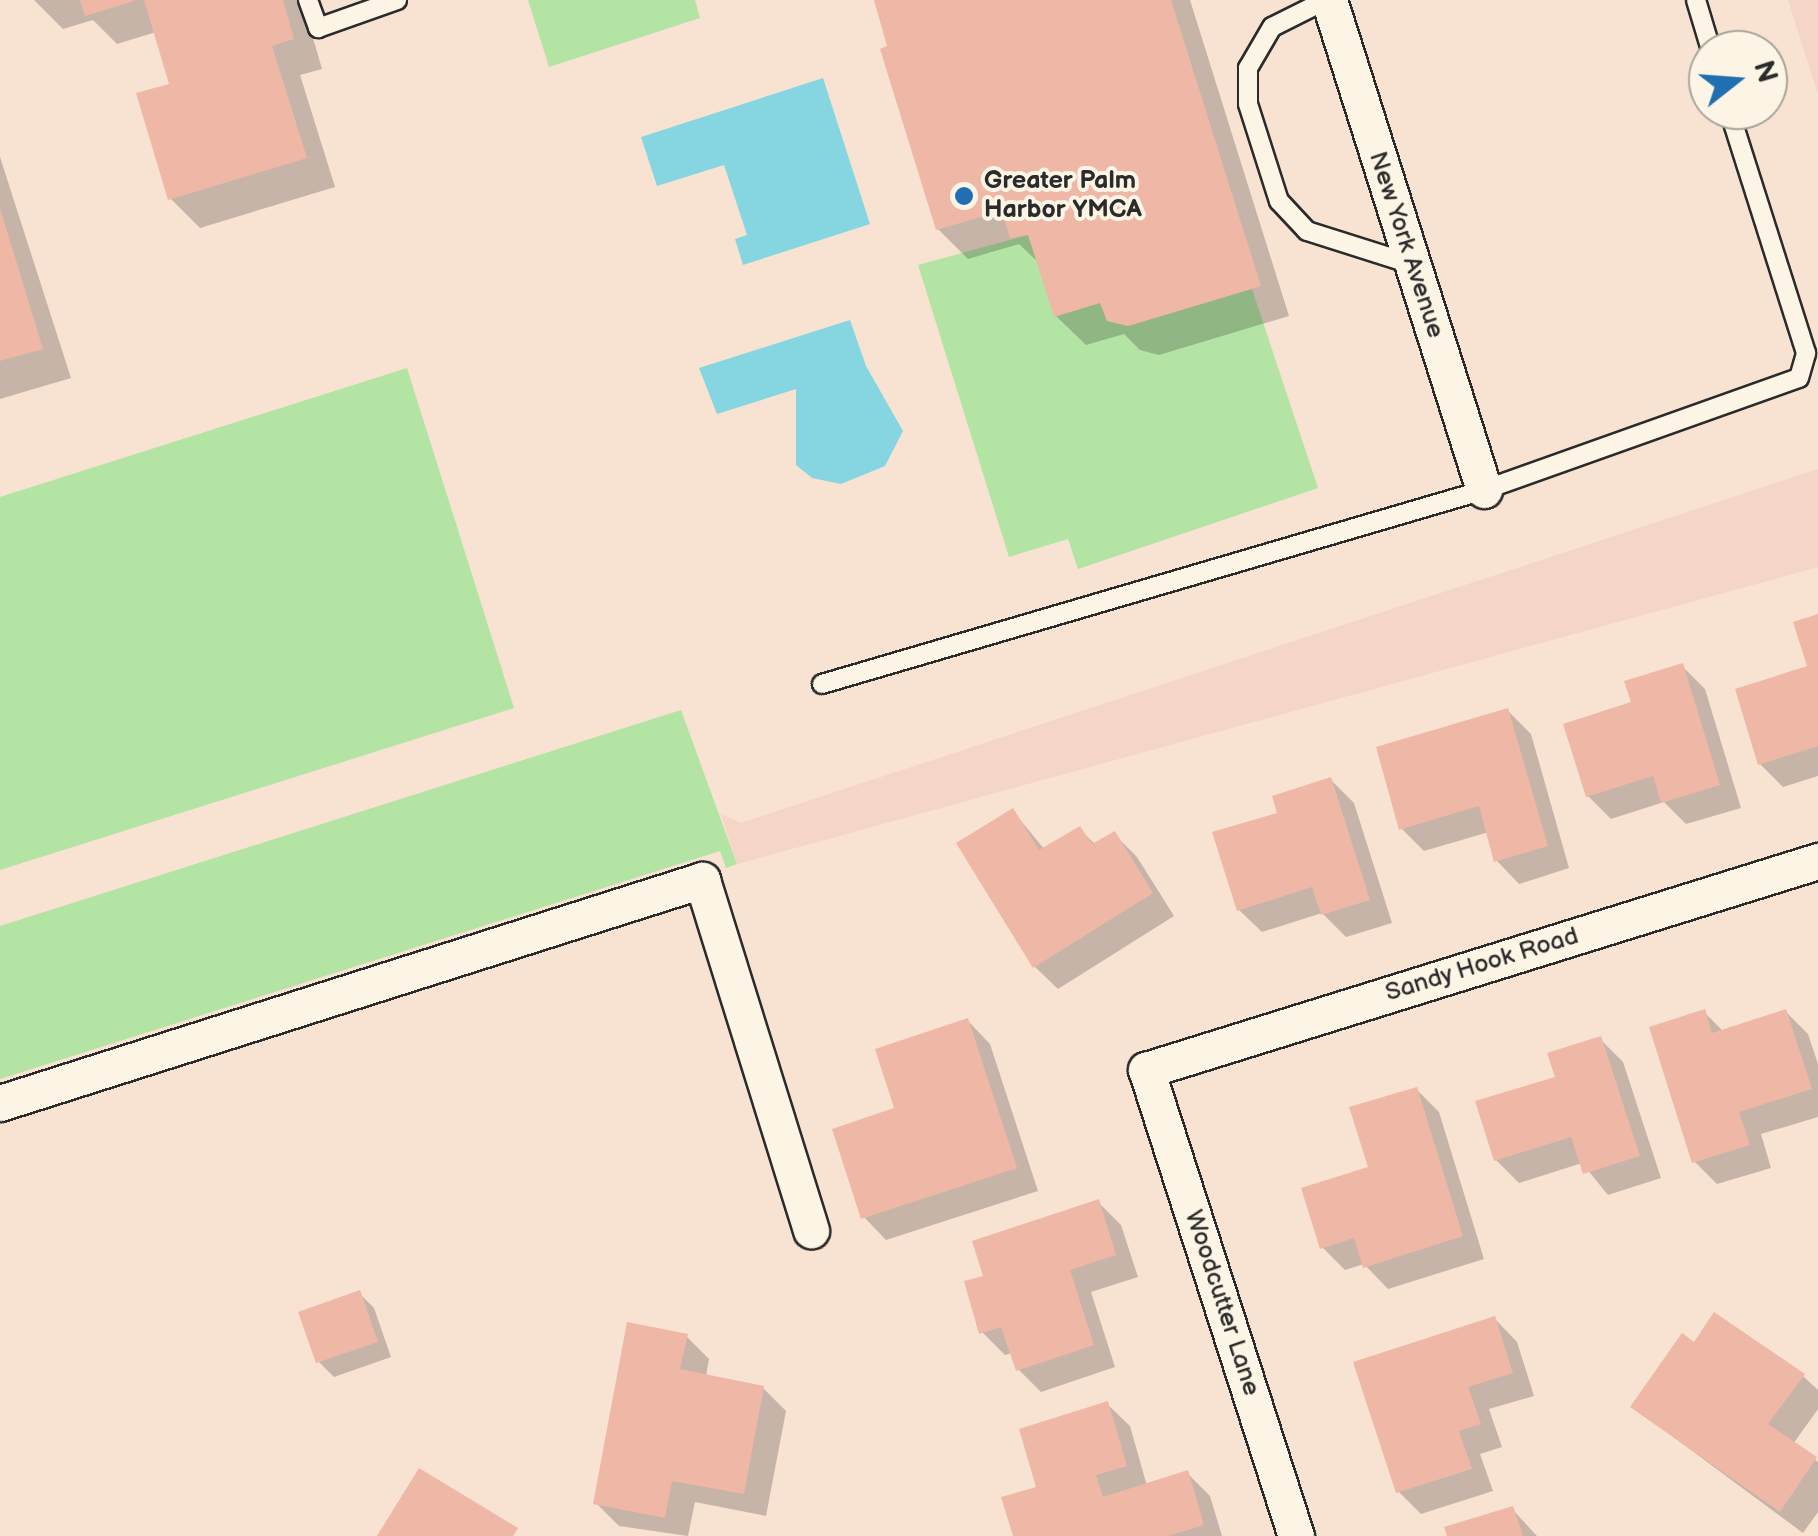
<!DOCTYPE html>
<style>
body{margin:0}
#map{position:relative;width:1818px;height:1536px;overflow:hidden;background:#f8e2d2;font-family:"Balsamiq Sans",sans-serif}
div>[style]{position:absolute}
.built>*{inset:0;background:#f5d5c5}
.green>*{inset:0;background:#b3e4a4}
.water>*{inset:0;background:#86d6e2}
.shadow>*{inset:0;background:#0003}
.building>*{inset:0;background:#efb7a6}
.roads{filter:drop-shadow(2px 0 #2b2b2b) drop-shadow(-2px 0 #2b2b2b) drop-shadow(0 2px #2b2b2b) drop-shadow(0 -2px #2b2b2b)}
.service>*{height:18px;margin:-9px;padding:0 9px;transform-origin:9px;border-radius:9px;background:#fcf5e5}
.minor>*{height:35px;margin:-17.5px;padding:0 17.5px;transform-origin:17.5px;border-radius:17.5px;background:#fcf5e5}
.dots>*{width:28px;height:28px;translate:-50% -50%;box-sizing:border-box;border:5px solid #fcf5e5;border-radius:50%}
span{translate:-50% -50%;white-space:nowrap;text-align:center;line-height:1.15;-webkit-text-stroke:8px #fcf5e5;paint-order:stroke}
.poi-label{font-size:25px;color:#2b2b2b;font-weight:700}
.left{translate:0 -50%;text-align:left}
.street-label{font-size:25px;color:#2b2b2b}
.north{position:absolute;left:1688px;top:30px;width:100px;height:100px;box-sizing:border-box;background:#fcf5e5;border:2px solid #a8a49b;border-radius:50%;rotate:73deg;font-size:28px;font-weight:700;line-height:40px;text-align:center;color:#2b2b2b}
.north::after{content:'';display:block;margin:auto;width:35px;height:45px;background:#1f6fb2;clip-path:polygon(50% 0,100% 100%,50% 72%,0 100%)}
</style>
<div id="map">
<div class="built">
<i style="clip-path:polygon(1788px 0,1818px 0,1818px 94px)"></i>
<i style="clip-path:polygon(1818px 469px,1818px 567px,737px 864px,721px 814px,741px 823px)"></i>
</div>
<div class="green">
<i style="clip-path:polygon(528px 0,695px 0,700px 18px,549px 67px)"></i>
<i style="clip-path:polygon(1028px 235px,1100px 303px,1108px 321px,1128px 326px,1252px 289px,1318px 488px,1078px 569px,1068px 539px,1009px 557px,918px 265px)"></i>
<i style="clip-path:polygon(407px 368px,514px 708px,0 870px,0 497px)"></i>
<i style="clip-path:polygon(681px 710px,737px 864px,726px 868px,720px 851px,0 1079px,0 926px)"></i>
</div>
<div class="water">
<i style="clip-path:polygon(823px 78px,870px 224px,743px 265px,735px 239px,747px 235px,724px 165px,657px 186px,641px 137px)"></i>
<i style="clip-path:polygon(850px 320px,866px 366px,903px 431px,885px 466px,841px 484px,812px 478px,796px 465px,796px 389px,717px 414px,699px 368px)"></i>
</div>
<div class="shadow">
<i style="clip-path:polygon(34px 0,302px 0,322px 69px,300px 75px,335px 187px,200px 228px,170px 198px,172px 86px,156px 32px,117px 44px,93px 20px,63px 29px)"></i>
<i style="clip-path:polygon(877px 0,1190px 0,1289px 316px,1159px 355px,1140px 350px,1124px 334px,1086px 345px,1056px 316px,1041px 265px,1019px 244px,968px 259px,938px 229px)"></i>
<i style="clip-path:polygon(0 157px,71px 378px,0 399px)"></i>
<i style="clip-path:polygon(1818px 617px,1818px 776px,1783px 787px,1760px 764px,1810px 668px)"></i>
<i style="clip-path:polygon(1682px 666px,1705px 689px,1741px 808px,1686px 824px,1664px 802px,1611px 819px,1588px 796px,1634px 704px)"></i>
<i style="clip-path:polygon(1508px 711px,1531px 734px,1569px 868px,1519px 884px,1497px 861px,1489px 832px,1424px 851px,1401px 828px)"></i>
<i style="clip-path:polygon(1331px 780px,1354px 803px,1392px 923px,1346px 937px,1322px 913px,1262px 932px,1239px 910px,1280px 814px)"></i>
<i style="clip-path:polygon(1013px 811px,1045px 850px,1079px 829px,1096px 845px,1114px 834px,1137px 857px,1174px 916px,1058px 989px,1035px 967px,959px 844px)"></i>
<i style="clip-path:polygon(1785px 1011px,1808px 1034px,1818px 1064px,1818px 1117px,1761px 1134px,1771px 1168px,1717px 1184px,1695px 1162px,1704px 1012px,1724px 1032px)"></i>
<i style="clip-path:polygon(968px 1021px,990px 1044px,1038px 1191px,886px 1240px,864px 1217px,897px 1110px)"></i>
<i style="clip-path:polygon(1600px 1039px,1623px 1062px,1661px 1178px,1608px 1195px,1582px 1163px,1519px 1183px,1496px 1160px,1558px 1078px)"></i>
<i style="clip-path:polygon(1416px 1089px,1439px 1112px,1484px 1259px,1388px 1289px,1364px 1264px,1345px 1270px,1322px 1247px)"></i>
<i style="clip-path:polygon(1098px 1202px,1121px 1225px,1138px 1277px,1091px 1292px,1115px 1367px,1041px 1392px,1018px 1369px,1012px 1353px,1005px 1355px,982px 1332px)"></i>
<i style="clip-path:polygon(359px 1293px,374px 1308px,391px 1357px,334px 1377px,319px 1362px)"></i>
<i style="clip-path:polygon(1495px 1319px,1517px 1342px,1534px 1396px,1489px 1409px,1502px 1447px,1480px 1454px,1493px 1491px,1421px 1514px,1398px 1491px)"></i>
<i style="clip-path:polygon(686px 1336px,709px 1359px,706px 1376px,763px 1388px,786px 1411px,766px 1516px,695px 1502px,688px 1536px,619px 1526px,596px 1503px)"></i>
<i style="clip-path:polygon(1695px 1345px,1803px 1376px,1818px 1390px,1818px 1409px,1793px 1444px,1818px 1462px,1818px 1512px,1803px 1533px,1633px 1407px)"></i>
<i style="clip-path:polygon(1107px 1404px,1130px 1426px,1147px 1486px,1187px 1473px,1210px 1496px,1222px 1536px,1015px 1536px,1039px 1489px)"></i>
<i style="clip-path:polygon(1512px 1509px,1537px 1536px,1450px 1536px)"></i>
</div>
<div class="building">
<i style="clip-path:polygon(80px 0,133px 0,134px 1px,85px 16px)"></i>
<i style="clip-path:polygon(144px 0,283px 0,294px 39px,272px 46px,307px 158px,168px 200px,136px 93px,169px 84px)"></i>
<i style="clip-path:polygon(874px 0,1171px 0,1261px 286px,1128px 326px,1107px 321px,1100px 303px,1054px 317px,1028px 235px,1010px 238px,1002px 211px,936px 230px,880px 49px,887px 46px)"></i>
<i style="clip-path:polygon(0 208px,43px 349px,0 361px)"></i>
<i style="clip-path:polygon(1818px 614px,1818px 746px,1758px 765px,1735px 689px,1807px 666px,1793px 622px)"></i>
<i style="clip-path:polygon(1683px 663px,1720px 785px,1661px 803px,1653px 776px,1586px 797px,1563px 724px,1631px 702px,1624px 681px)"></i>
<i style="clip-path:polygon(1508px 708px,1548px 846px,1494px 862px,1479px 806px,1399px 830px,1376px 747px)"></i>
<i style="clip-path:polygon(1331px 777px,1370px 900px,1321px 915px,1312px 887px,1237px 911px,1212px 832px,1277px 813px,1272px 796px)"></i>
<i style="clip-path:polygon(1013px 808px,1039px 850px,1080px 826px,1092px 844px,1115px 831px,1153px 893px,1033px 968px,956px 843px)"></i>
<i style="clip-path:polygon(1705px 1009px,1712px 1033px,1786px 1009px,1812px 1089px,1739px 1112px,1750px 1145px,1692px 1163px,1649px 1027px)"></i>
<i style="clip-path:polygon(968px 1018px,1017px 1168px,861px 1219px,832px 1129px,894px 1108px,875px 1049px)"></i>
<i style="clip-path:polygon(1601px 1036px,1640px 1156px,1583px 1174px,1571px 1137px,1494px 1161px,1475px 1101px,1555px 1077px,1547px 1053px)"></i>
<i style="clip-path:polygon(1417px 1087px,1463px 1236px,1363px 1268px,1354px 1238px,1320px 1249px,1301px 1188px,1368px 1167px,1349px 1107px)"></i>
<i style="clip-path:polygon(1099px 1199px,1116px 1255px,1070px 1270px,1094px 1345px,1016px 1371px,1001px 1327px,979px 1334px,964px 1281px,983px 1276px,972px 1241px)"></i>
<i style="clip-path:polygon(360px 1290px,378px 1342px,316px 1363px,298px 1312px)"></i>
<i style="clip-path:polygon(1714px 1312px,1805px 1374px,1768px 1424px,1817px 1457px,1780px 1512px,1630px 1407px,1682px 1333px,1694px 1342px)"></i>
<i style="clip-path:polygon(1495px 1316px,1513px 1373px,1468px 1387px,1481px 1424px,1459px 1431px,1472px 1469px,1396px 1493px,1353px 1362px)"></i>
<i style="clip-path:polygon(627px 1322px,688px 1334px,680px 1369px,764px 1386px,744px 1494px,672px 1481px,665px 1518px,593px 1504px)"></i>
<i style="clip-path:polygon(1108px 1401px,1127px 1466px,1096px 1475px,1103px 1497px,1188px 1470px,1204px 1525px,1168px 1536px,1013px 1536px,1001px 1497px,1036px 1487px,1019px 1429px)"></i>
<i style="clip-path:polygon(419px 1468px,518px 1528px,513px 1536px,377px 1536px)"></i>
<i style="clip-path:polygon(1513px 1506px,1523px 1536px,1447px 1536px,1444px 1527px)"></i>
</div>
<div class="roads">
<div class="service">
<i style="left:308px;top:0;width:30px;rotate:70deg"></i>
<i style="left:318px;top:28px;width:84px;rotate:-19.5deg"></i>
<i style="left:1326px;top:0;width:60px;rotate:153.4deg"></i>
<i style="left:1272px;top:27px;width:48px;rotate:120.3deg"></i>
<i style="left:1248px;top:68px;width:36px;rotate:90deg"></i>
<i style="left:1248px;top:104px;width:102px;rotate:72.3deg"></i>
<i style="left:1279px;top:201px;width:41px;rotate:47deg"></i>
<i style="left:1307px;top:231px;width:109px;rotate:17.6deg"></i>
<i style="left:1696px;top:0;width:52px;rotate:73.3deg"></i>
<i style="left:822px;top:684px;width:690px;rotate:-16.33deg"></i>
<i style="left:1484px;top:490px;width:334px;rotate:-19.6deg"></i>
<i style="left:1799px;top:378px;width:26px;rotate:-74deg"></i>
<i style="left:1806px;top:353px;width:255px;rotate:-107.6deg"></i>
</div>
<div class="minor">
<i style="left:1329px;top:0;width:514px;rotate:72.45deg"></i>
<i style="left:0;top:1103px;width:737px;rotate:-17.62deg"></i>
<i style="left:702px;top:880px;width:367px;rotate:72.7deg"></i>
<i style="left:1296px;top:1536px;width:490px;rotate:-107.8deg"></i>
<i style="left:1146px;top:1070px;width:704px;rotate:-17.28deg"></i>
</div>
</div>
<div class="dots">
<i style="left:964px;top:196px;background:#1f6fb2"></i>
</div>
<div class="poi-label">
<span class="left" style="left:984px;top:196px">Greater Palm<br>Harbor YMCA</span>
</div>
<div class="street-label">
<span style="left:1406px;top:245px;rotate:72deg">New York Avenue</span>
<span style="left:1482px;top:965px;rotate:-17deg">Sandy Hook Road</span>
<span style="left:1222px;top:1303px;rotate:72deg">Woodcutter Lane</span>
</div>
<div class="north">N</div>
</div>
